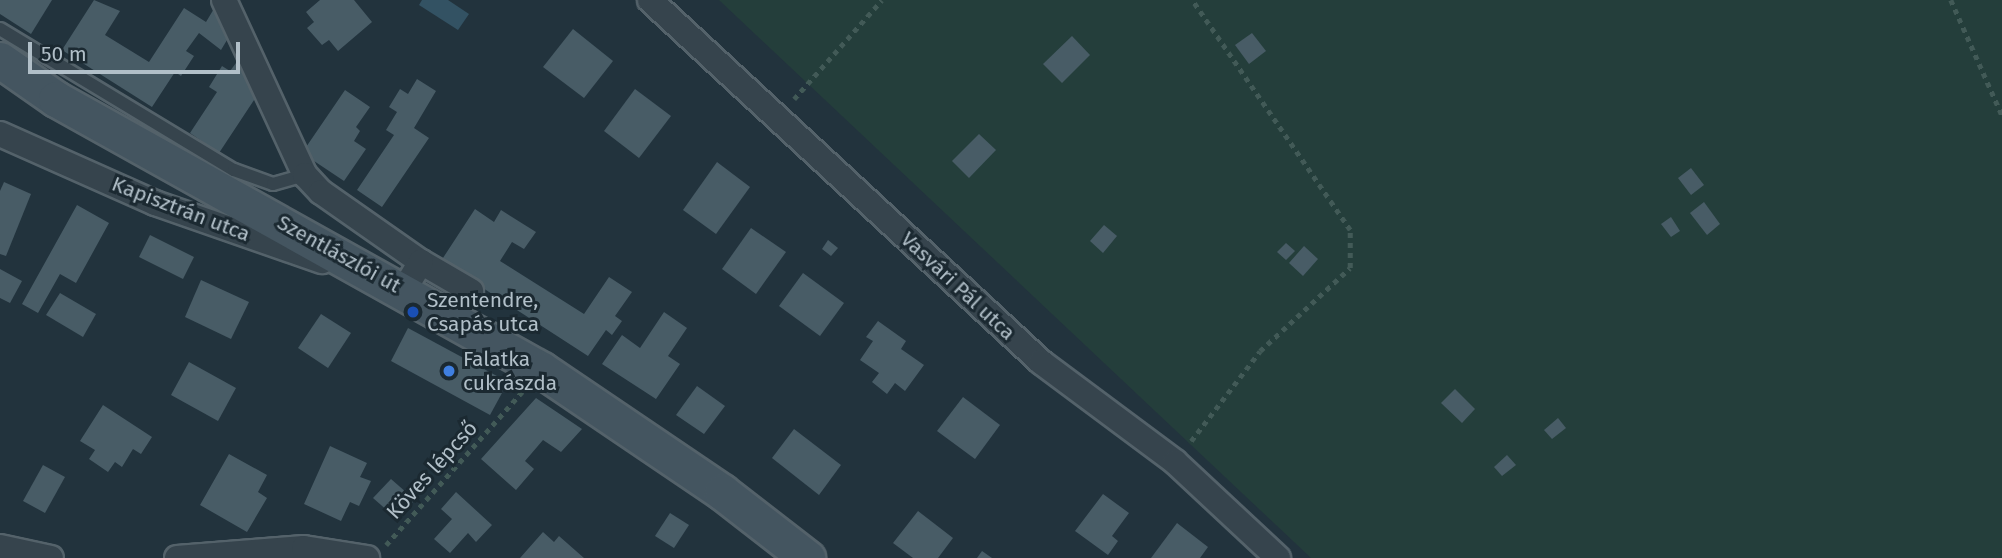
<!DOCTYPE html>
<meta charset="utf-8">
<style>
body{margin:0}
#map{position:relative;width:2002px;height:558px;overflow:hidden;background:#22333d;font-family:"Fira Sans",sans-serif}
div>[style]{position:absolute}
.green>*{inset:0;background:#243e3b}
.water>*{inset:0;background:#335263}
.building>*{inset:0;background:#485c66}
.path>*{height:4.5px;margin-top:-2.25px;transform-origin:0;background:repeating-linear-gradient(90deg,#425a57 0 5px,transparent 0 10px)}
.roads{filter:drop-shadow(2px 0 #54626a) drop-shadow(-2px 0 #54626a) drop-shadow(0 2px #54626a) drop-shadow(0 -2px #54626a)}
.lane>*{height:12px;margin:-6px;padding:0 6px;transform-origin:6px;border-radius:6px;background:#36444d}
.street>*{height:24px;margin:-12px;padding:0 12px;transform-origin:12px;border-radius:12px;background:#36444d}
.secondary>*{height:35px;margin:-17.5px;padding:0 17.5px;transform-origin:17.5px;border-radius:17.5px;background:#445560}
.dots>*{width:19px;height:19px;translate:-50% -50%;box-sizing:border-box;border:4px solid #1b2931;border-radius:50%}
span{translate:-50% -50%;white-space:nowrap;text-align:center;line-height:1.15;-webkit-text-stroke:6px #1b2931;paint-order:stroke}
.street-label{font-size:21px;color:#b1bfc8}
.poi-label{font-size:21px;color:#b1bfc8}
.left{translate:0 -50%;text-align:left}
.scale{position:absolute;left:28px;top:42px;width:212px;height:32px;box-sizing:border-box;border:4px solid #b1bfc8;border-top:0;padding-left:9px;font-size:21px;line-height:24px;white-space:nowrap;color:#b1bfc8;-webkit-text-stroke:5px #1b2931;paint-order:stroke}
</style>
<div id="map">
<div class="green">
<i style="clip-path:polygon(719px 0,2002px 0,2002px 558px,1311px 558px)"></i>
</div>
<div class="water">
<i style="clip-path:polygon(422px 0,448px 0,469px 14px,458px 30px,419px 5px)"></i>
</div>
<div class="building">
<i style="clip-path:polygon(0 0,52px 0,31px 34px,0 14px)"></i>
<i style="clip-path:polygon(94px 0,120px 11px,105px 35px,149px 62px,184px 8px,206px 22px,215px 7px,230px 35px,221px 50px,199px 33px,186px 51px,194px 56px,181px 76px,175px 72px,152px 107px,62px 50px)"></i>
<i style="clip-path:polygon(320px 0,354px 0,372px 22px,338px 51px,329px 40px,322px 45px,307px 28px,314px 22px,306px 12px)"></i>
<i style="clip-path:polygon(573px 29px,613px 61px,584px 98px,543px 67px)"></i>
<i style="clip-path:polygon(1252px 33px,1266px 51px,1249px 64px,1235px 45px)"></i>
<i style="clip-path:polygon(1072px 36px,1090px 55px,1062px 83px,1043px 64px)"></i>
<i style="clip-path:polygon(242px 55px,260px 91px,219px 153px,190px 133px,217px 92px,209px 87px,222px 66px,230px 71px)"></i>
<i style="clip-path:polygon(417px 79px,436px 91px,414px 128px,429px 138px,382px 207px,357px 190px,394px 135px,386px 130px,397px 112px,389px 107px,400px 89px,408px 94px)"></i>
<i style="clip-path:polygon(635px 89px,671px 116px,639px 158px,604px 131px)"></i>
<i style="clip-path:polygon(345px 90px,370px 107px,356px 127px,360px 131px,354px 141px,366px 149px,344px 181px,302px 153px)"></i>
<i style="clip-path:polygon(979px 134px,996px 150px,969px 178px,952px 161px)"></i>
<i style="clip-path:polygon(717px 162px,750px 187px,716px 234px,683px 210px)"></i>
<i style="clip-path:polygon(1691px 168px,1704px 185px,1691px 195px,1678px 178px)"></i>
<i style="clip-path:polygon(4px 182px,31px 194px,6px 256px,0 254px,0 191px)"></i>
<i style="clip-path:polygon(1704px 202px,1720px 224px,1707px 235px,1690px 213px)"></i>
<i style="clip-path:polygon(77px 205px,109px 223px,76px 283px,60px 274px,38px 313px,22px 304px)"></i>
<i style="clip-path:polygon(475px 209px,494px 222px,501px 210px,536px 232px,524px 249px,512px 242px,500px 261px,584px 314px,609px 277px,632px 292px,615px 316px,622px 321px,612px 335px,606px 330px,588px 356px,441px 261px)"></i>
<i style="clip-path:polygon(1671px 217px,1680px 231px,1671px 237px,1661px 224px)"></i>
<i style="clip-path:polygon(1104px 225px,1117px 236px,1103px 253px,1090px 241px)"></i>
<i style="clip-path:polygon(751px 228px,786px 252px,756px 294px,722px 269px)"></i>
<i style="clip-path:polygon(150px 235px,194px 257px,183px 279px,139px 257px)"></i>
<i style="clip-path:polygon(828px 240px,838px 248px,831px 256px,822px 249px)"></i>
<i style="clip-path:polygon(1286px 243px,1295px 251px,1286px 260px,1277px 252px)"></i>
<i style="clip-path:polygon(1304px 246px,1318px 259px,1303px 276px,1289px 263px)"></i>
<i style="clip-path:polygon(0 269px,22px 281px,10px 303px,0 298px)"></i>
<i style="clip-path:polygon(803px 273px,844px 303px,820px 336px,779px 306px)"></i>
<i style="clip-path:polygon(201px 280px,249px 302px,231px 339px,185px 317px)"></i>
<i style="clip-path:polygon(60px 293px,96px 314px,83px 337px,46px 315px)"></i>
<i style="clip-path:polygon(664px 312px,687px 328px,668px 356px,680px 364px,656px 399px,602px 364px,622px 335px,640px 348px)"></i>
<i style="clip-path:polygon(321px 314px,351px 333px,328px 368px,298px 348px)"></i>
<i style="clip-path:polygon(878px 321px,906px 341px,901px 349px,924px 365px,905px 391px,895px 383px,887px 394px,872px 382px,879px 373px,860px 360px,873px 341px,866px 337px)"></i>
<i style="clip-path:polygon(408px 328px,508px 382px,490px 415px,391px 361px)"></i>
<i style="clip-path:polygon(189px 362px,236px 388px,218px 421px,171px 395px)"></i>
<i style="clip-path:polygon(697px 386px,725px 406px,704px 434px,676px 415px)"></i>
<i style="clip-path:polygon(1455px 389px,1475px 409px,1462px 423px,1441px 403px)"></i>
<i style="clip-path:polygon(963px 397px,1000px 425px,975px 459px,937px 431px)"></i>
<i style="clip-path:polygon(536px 398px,582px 429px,561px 452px,543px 440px,525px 461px,534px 469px,516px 490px,481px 459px)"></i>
<i style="clip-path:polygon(103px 405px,152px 437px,141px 454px,133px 449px,122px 467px,115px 462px,108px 472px,89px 459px,95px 450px,80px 441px)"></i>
<i style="clip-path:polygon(1558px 418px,1566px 428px,1552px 439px,1544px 430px)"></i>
<i style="clip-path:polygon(794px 429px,841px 465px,819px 495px,772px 458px)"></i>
<i style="clip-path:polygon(330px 446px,367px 463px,360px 477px,371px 481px,359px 506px,350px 502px,341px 521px,304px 504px)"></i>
<i style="clip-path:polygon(229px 454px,267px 475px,258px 492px,267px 498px,247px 532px,200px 505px)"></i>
<i style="clip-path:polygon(1507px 455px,1516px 465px,1502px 476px,1494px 467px)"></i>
<i style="clip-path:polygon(43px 465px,65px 477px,45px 513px,23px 501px)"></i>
<i style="clip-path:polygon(391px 479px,415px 500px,397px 519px,373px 498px)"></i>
<i style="clip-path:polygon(456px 492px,492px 525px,476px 542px,468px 533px,450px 553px,434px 539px,452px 519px,441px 509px)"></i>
<i style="clip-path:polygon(1103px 494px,1129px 513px,1112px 536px,1118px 541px,1108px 555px,1075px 531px)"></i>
<i style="clip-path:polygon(918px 511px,953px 538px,938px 558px,913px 558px,893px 543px)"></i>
<i style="clip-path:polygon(670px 513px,689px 525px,674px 548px,655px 536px)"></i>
<i style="clip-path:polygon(1177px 523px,1208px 547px,1200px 558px,1151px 558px)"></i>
<i style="clip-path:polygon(543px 532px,554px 542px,559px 536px,584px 558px,520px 558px)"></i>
<i style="clip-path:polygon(982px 551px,992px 558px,977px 558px)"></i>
</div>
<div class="path">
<i style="left:1951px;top:0;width:126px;rotate:66.1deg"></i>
<i style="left:794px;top:99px;width:132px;rotate:-48.4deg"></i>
<i style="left:1191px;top:441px;width:113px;rotate:-52.5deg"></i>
<i style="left:1260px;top:351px;width:122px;rotate:-42.7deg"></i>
<i style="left:1350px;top:268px;width:38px;rotate:-90deg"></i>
<i style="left:1350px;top:230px;width:279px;rotate:-124.5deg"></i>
<i style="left:386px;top:545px;width:205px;rotate:-48.4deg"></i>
</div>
<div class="roads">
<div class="lane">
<i style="left:0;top:29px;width:273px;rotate:31.1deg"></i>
<i style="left:234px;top:170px;width:41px;rotate:19.7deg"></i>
<i style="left:273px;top:184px;width:33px;rotate:-16deg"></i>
</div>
<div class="street">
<i style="left:224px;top:0;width:193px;rotate:65.2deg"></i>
<i style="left:305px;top:175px;width:23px;rotate:47deg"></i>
<i style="left:321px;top:192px;width:122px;rotate:35deg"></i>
<i style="left:421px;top:262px;width:58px;rotate:30.1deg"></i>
<i style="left:650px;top:0;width:533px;rotate:42.79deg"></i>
<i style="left:1041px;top:362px;width:167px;rotate:36.7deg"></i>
<i style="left:1175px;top:462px;width:141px;rotate:43deg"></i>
<i style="left:0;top:134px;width:170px;rotate:24deg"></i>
<i style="left:155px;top:203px;width:177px;rotate:19.2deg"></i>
<i style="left:386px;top:283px;width:19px;rotate:21deg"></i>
<i style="left:404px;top:290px;width:33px;rotate:-59deg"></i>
<i style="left:0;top:547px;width:52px;rotate:12.2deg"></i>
<i style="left:177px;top:558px;width:127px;rotate:-4.5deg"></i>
<i style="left:304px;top:548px;width:64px;rotate:9deg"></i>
</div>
<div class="secondary">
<i style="left:0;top:60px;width:68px;rotate:34.9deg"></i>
<i style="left:56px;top:99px;width:556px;rotate:29.14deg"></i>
<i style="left:542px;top:370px;width:217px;rotate:34.1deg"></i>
<i style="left:722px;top:492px;width:108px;rotate:37.8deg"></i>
</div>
</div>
<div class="dots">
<i style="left:413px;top:312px;background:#1a4fb4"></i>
<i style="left:449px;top:371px;background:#3f7fe0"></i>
</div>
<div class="street-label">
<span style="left:181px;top:209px;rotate:21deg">Kapisztrán utca</span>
<span style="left:339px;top:254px;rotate:29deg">Szentlászlói út</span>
<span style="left:958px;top:286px;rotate:43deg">Vasvári Pál utca</span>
<span style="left:432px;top:470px;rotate:-48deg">Köves lépcső</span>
</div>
<div class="poi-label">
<span class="left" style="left:427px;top:312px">Szentendre,<br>Csapás utca</span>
<span class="left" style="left:463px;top:371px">Falatka<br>cukrászda</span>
</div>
<div class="scale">50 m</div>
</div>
